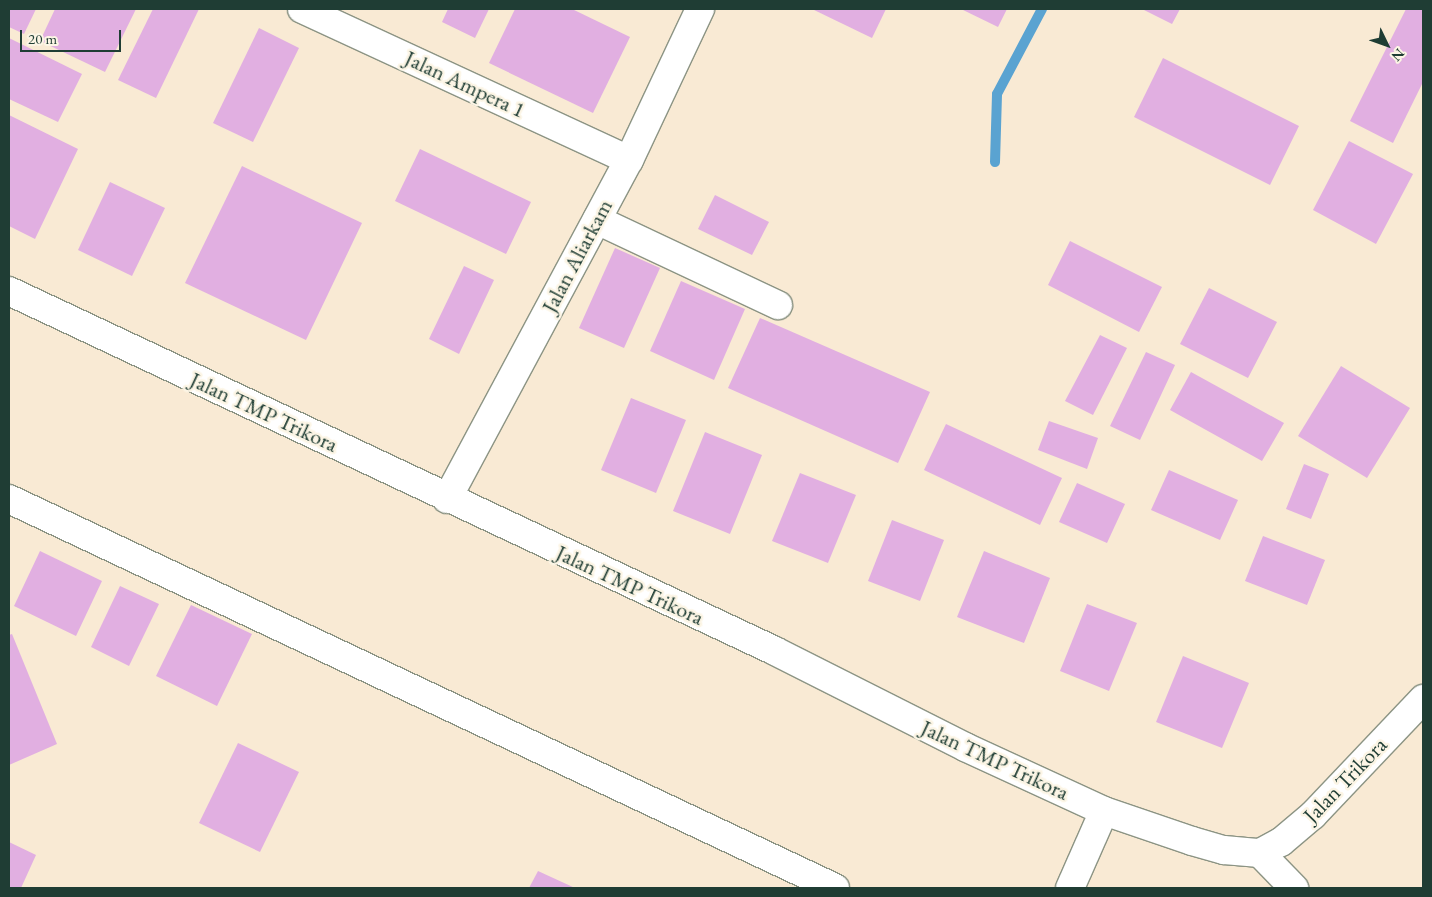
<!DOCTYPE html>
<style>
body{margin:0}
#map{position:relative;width:1432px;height:897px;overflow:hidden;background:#f9ead4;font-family:"EB Garamond",serif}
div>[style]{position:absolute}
.stream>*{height:10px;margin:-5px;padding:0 5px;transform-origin:5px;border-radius:5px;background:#5aa3d1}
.building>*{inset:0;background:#e1afe1}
.roads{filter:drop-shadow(1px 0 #8c9484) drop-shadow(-1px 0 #8c9484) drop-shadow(0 1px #8c9484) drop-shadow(0 -1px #8c9484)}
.minor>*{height:28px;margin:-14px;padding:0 14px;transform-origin:14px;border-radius:14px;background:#fff}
.highway>*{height:28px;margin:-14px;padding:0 14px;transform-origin:14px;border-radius:14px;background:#fff}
span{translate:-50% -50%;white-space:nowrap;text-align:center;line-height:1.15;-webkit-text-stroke:5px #fcf5e5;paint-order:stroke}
.street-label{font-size:22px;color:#1f3d34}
.frame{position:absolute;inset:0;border:10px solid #1f3d34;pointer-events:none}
.north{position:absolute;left:1362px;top:20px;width:50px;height:50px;-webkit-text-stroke:4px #fcf5e5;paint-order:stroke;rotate:132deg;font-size:14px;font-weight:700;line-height:20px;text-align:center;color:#1f3d34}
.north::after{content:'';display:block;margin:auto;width:18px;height:22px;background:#1f3d34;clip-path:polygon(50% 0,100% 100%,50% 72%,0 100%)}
.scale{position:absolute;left:20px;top:30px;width:101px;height:22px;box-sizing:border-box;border:2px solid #1f3d34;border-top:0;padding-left:6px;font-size:15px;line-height:18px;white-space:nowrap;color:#1f3d34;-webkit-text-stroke:4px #fcf5e5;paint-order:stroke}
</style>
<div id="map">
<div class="stream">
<i style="left:995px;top:162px;width:68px;rotate:-88.3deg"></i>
<i style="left:997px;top:94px;width:96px;rotate:-62.1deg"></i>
</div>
<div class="building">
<i style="clip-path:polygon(9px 9px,36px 9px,24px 34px,9px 27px)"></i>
<i style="clip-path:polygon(55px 9px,136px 9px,105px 72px,40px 41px)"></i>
<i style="clip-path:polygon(153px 9px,199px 9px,156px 98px,118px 80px)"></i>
<i style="clip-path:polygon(448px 9px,489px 9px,475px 38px,442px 22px)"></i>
<i style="clip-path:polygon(515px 9px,572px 9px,630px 37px,593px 113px,489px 63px)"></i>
<i style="clip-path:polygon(812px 9px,886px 9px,872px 38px)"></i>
<i style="clip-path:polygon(961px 9px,1007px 9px,998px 27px)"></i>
<i style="clip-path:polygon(1142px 9px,1180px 9px,1172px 24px)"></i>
<i style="clip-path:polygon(1406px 9px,1423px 9px,1423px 82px,1393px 143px,1350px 121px)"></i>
<i style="clip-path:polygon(259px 28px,299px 48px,253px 142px,213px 123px)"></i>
<i style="clip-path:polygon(9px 38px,82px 74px,58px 122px,9px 99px)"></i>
<i style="clip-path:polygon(1163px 58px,1299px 126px,1270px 185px,1134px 117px)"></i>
<i style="clip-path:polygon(9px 115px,78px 149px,35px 239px,9px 226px)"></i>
<i style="clip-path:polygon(1349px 141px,1413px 174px,1376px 244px,1313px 210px)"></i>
<i style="clip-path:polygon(420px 149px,531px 202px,506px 254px,395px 201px)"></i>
<i style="clip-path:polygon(242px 166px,362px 223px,306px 340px,185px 283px)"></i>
<i style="clip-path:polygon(110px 182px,165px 208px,132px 276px,78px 250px)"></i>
<i style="clip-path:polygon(715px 195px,769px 222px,752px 255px,698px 229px)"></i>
<i style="clip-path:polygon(1070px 241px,1162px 287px,1139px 332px,1048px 285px)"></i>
<i style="clip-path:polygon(615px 248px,660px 268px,624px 348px,579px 328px)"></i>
<i style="clip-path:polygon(464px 266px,494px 280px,459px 354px,429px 339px)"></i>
<i style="clip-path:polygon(681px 281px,745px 309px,714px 380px,650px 351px)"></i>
<i style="clip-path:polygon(1209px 288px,1277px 322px,1248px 378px,1180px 344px)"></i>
<i style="clip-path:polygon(760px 318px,930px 392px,898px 463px,728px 388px)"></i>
<i style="clip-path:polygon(1100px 335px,1127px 348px,1093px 415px,1065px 401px)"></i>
<i style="clip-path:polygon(1146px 352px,1175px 365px,1140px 440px,1110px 426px)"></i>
<i style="clip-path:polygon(1341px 366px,1410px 408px,1367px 478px,1298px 436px)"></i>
<i style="clip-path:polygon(1191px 372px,1284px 423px,1262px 461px,1170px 410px)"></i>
<i style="clip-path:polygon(631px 398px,686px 420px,656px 493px,601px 470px)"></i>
<i style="clip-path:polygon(1049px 421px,1098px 438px,1087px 469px,1038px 450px)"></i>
<i style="clip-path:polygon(946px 424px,1062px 478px,1040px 525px,924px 470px)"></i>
<i style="clip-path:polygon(705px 432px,762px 455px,730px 534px,673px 511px)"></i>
<i style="clip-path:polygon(1304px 464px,1329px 474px,1311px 519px,1286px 509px)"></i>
<i style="clip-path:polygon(1169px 470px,1238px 500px,1220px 540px,1151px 510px)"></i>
<i style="clip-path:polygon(800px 473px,856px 495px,828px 563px,772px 541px)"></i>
<i style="clip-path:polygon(1077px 483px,1125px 504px,1107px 543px,1059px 522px)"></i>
<i style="clip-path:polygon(892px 520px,944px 540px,920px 601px,868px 581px)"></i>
<i style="clip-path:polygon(1263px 536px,1325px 560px,1307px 605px,1245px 581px)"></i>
<i style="clip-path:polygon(40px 551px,102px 581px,76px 636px,14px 606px)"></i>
<i style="clip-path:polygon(984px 551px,1050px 578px,1024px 643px,957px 617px)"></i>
<i style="clip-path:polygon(120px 586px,159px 604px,129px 666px,91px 647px)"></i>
<i style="clip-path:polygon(1087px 604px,1137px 623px,1109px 691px,1060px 671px)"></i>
<i style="clip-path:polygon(191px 605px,252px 634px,217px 706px,156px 676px)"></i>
<i style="clip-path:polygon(12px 634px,57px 744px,9px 765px,9px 635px)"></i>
<i style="clip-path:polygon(1183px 656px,1249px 683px,1222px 748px,1156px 722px)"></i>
<i style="clip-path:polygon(238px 743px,299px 772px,260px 852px,199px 823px)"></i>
<i style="clip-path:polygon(9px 842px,36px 855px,21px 888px,9px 888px)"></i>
<i style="clip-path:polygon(538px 871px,575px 888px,529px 888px)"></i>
</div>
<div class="roads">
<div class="minor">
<i style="left:302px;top:9px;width:360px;rotate:24.8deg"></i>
<i style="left:597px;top:220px;width:200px;rotate:25.2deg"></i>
<i style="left:9px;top:499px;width:913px;rotate:25.22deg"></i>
<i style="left:447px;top:499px;width:385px;rotate:-61.8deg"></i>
<i style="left:629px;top:160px;width:167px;rotate:-64.8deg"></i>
<i style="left:1260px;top:853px;width:49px;rotate:45.8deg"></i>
<i style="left:1070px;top:888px;width:84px;rotate:-66.2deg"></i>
</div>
<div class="highway">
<i style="left:9px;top:291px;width:846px;rotate:25.17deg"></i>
<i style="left:775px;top:651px;width:213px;rotate:26.8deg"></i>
<i style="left:965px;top:747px;width:153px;rotate:24.7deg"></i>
<i style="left:1104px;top:811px;width:93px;rotate:18.8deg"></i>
<i style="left:1192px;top:841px;width:33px;rotate:16deg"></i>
<i style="left:1224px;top:850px;width:36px;rotate:5deg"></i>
<i style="left:1260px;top:853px;width:24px;rotate:-28deg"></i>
<i style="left:1281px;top:842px;width:42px;rotate:-40.2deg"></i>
<i style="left:1313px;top:815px;width:160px;rotate:-46.5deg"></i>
</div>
</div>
<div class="street-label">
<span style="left:465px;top:84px;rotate:25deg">Jalan Ampera 1</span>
<span style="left:577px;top:256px;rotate:-62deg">Jalan Aliarkam</span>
<span style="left:264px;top:412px;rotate:25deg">Jalan TMP Trikora</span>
<span style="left:630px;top:585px;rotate:25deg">Jalan TMP Trikora</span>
<span style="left:995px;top:760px;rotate:25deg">Jalan TMP Trikora</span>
<span style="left:1345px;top:780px;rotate:-46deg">Jalan Trikora</span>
</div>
<div class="frame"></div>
<div class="north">N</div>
<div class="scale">20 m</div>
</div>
